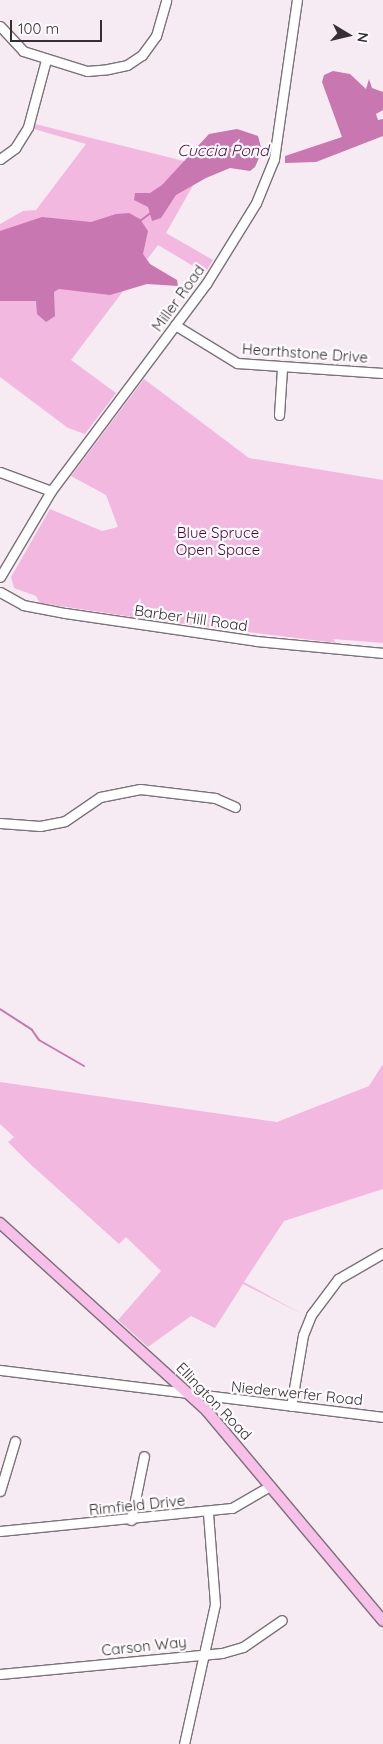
<!DOCTYPE html>
<style>
body{margin:0}
#map{position:relative;width:383px;height:1744px;overflow:hidden;background:#f6ebf2;font-family:Quicksand,sans-serif}
div>[style]{position:absolute}
.green>*{inset:0;background:#f3b8e0}
.water>*{inset:0;background:#c977b1}
.stream>*{height:2px;margin:-1px;padding:0 1px;transform-origin:1px;border-radius:1px;background:#c977b1}
.roads{filter:drop-shadow(1px 0 #7b7177) drop-shadow(-1px 0 #7b7177) drop-shadow(0 1px #7b7177) drop-shadow(0 -1px #7b7177)}
.minor>*{height:9px;margin:-4.5px;padding:0 4.5px;transform-origin:4.5px;border-radius:4.5px;background:#fff}
.major>*{height:10px;margin:-5px;padding:0 5px;transform-origin:5px;border-radius:5px;background:#f8bfe8}
span{translate:-50% -50%;white-space:nowrap;text-align:center;line-height:1.15;-webkit-text-stroke:4.5px #fefbfd;paint-order:stroke}
.street-label{font-size:15px;color:#332f32}
.park-label{font-size:15px;color:#500340}
.water-label{font-size:16px;color:#560b46;font-style:italic}
.north{position:absolute;left:323px;top:10px;width:50px;height:50px;-webkit-text-stroke:4px #fefbfd;paint-order:stroke;rotate:99deg;font-size:14px;font-weight:700;line-height:20px;text-align:center;color:#332f32}
.north::after{content:'';display:block;margin:auto;width:18px;height:22px;background:#332f32;clip-path:polygon(50% 0,100% 100%,50% 72%,0 100%)}
.scale{position:absolute;left:10px;top:20px;width:92px;height:22px;box-sizing:border-box;border:2px solid #332f32;border-top:0;padding-left:6px;font-size:15px;line-height:18px;white-space:nowrap;color:#332f32;-webkit-text-stroke:4px #fefbfd;paint-order:stroke}
</style>
<div id="map">
<div class="green">
<i style="clip-path:polygon(35px 124px,204px 166px,166px 233px,213px 260px,205px 273px,158px 245px,71px 360px,116px 393px,85px 434px,68px 428px,0 377px,0 224px,23px 211px,36px 210px,86px 144px,34px 129px)"></i>
<i style="clip-path:polygon(144px 379px,249px 458px,383px 480px,383px 643px,333px 639px,336px 643px,146px 619px,40px 603px,36px 596px,14px 588px,11px 577px,50px 509px,102px 531px,118px 527px,106px 495px,71px 476px)"></i>
<i style="clip-path:polygon(383px 1064px,383px 1189px,284px 1221px,244px 1282px,302px 1314px,243px 1284px,215px 1328px,191px 1316px,148px 1347px,118px 1320px,161px 1271px,126px 1237px,119px 1244px,28px 1162px,8px 1142px,14px 1137px,0 1124px,0 1082px,277px 1122px,369px 1086px)"></i>
</div>
<div class="water">
<i style="clip-path:polygon(333px 71px,350px 74px,366px 89px,369px 79px,372px 88px,383px 92px,383px 110px,376px 114px,378px 120px,383px 119px,383px 136px,316px 162px,285px 163px,285px 156px,342px 137px,322px 82px,324px 75px)"></i>
<i style="clip-path:polygon(237px 129px,258px 136px,262px 151px,255px 167px,250px 171px,230px 168px,206px 178px,176px 195px,161px 218px,152px 221px,148px 207px,134px 200px,135px 193px,150px 193px,162px 185px,209px 134px)"></i>
<i style="clip-path:polygon(116px 214px,129px 213px,140px 219px,148px 231px,143px 254px,150px 264px,177px 280px,178px 286px,147px 284px,110px 295px,59px 289px,54px 292px,55px 316px,46px 322px,37px 314px,36px 301px,0 301px,0 231px,42px 217px,91px 222px)"></i>
</div>
<div class="stream">
<i style="left:260px;top:152px;width:10px;rotate:11deg"></i>
<i style="left:140px;top:221px;width:15px;rotate:-37deg"></i>
<i style="left:0;top:1009px;width:38px;rotate:33deg"></i>
<i style="left:32px;top:1030px;width:12px;rotate:55deg"></i>
<i style="left:39px;top:1040px;width:52px;rotate:30deg"></i>
</div>
<div class="roads">
<div class="minor">
<i style="left:0;top:26px;width:34px;rotate:47deg"></i>
<i style="left:23px;top:51px;width:67px;rotate:17.4deg"></i>
<i style="left:87px;top:71px;width:21px;rotate:-5deg"></i>
<i style="left:108px;top:69px;width:19px;rotate:-12deg"></i>
<i style="left:127px;top:65px;width:18px;rotate:-34deg"></i>
<i style="left:142px;top:55px;width:24px;rotate:-54deg"></i>
<i style="left:156px;top:36px;width:37px;rotate:-74deg"></i>
<i style="left:0;top:159px;width:19px;rotate:-36deg"></i>
<i style="left:15px;top:148px;width:25px;rotate:-58deg"></i>
<i style="left:28px;top:127px;width:69px;rotate:-75deg"></i>
<i style="left:175px;top:325px;width:73px;rotate:31.5deg"></i>
<i style="left:237px;top:363px;width:146px;rotate:3.9deg"></i>
<i style="left:279px;top:415px;width:47px;rotate:-86.3deg"></i>
<i style="left:0;top:472px;width:54px;rotate:20.4deg"></i>
<i style="left:0;top:577px;width:100px;rotate:-59.3deg"></i>
<i style="left:51px;top:491px;width:259px;rotate:-53.2deg"></i>
<i style="left:206px;top:284px;width:95px;rotate:-58.3deg"></i>
<i style="left:256px;top:203px;width:48px;rotate:-67.8deg"></i>
<i style="left:274px;top:159px;width:161px;rotate:-81.8deg"></i>
<i style="left:0;top:592px;width:26px;rotate:29deg"></i>
<i style="left:23px;top:605px;width:43px;rotate:10.8deg"></i>
<i style="left:65px;top:613px;width:193px;rotate:8.3deg"></i>
<i style="left:256px;top:641px;width:128px;rotate:5.4deg"></i>
<i style="left:0;top:823px;width:40px;rotate:4.3deg"></i>
<i style="left:40px;top:826px;width:25px;rotate:-11deg"></i>
<i style="left:65px;top:821px;width:42px;rotate:-34.4deg"></i>
<i style="left:100px;top:797px;width:41px;rotate:-11.3deg"></i>
<i style="left:140px;top:789px;width:76px;rotate:6.8deg"></i>
<i style="left:215px;top:798px;width:22px;rotate:24deg"></i>
<i style="left:0;top:1370px;width:386px;rotate:7deg"></i>
<i style="left:291px;top:1406px;width:72px;rotate:-80.4deg"></i>
<i style="left:303px;top:1335px;width:22px;rotate:-68deg"></i>
<i style="left:311px;top:1315px;width:45px;rotate:-53.1deg"></i>
<i style="left:338px;top:1279px;width:52px;rotate:-30deg"></i>
<i style="left:0;top:1491px;width:52px;rotate:-73.3deg"></i>
<i style="left:131px;top:1520px;width:65px;rotate:-78.5deg"></i>
<i style="left:0;top:1531px;width:233px;rotate:-5.7deg"></i>
<i style="left:232px;top:1508px;width:44px;rotate:-30.1deg"></i>
<i style="left:0;top:1674px;width:223px;rotate:-5.4deg"></i>
<i style="left:222px;top:1653px;width:22px;rotate:-16deg"></i>
<i style="left:243px;top:1647px;width:47px;rotate:-34.7deg"></i>
<i style="left:184px;top:1744px;width:143px;rotate:-77.5deg"></i>
<i style="left:215px;top:1604px;width:92px;rotate:-94.4deg"></i>
</div>
<div class="major">
<i style="left:0;top:1223px;width:280px;rotate:42.2deg"></i>
<i style="left:207px;top:1411px;width:274px;rotate:50deg"></i>
</div>
</div>
<div class="street-label">
<span style="left:178px;top:298px;rotate:-54deg">Miller Road</span>
<span style="left:305px;top:353px;rotate:4deg">Hearthstone Drive</span>
<span style="left:191px;top:618px;rotate:8deg">Barber Hill Road</span>
<span style="left:297px;top:1393px;rotate:6deg">Niederwerfer Road</span>
<span style="left:214px;top:1401px;rotate:46deg">Ellington Road</span>
<span style="left:137px;top:1505px;rotate:-6deg">Rimfield Drive</span>
<span style="left:144px;top:1646px;rotate:-6deg">Carson Way</span>
</div>
<div class="park-label">
<span style="left:218px;top:541px">Blue Spruce<br>Open Space</span>
</div>
<div class="water-label">
<span style="left:223px;top:150px">Cuccia Pond</span>
</div>
<div class="north">N</div>
<div class="scale">100 m</div>
</div>
